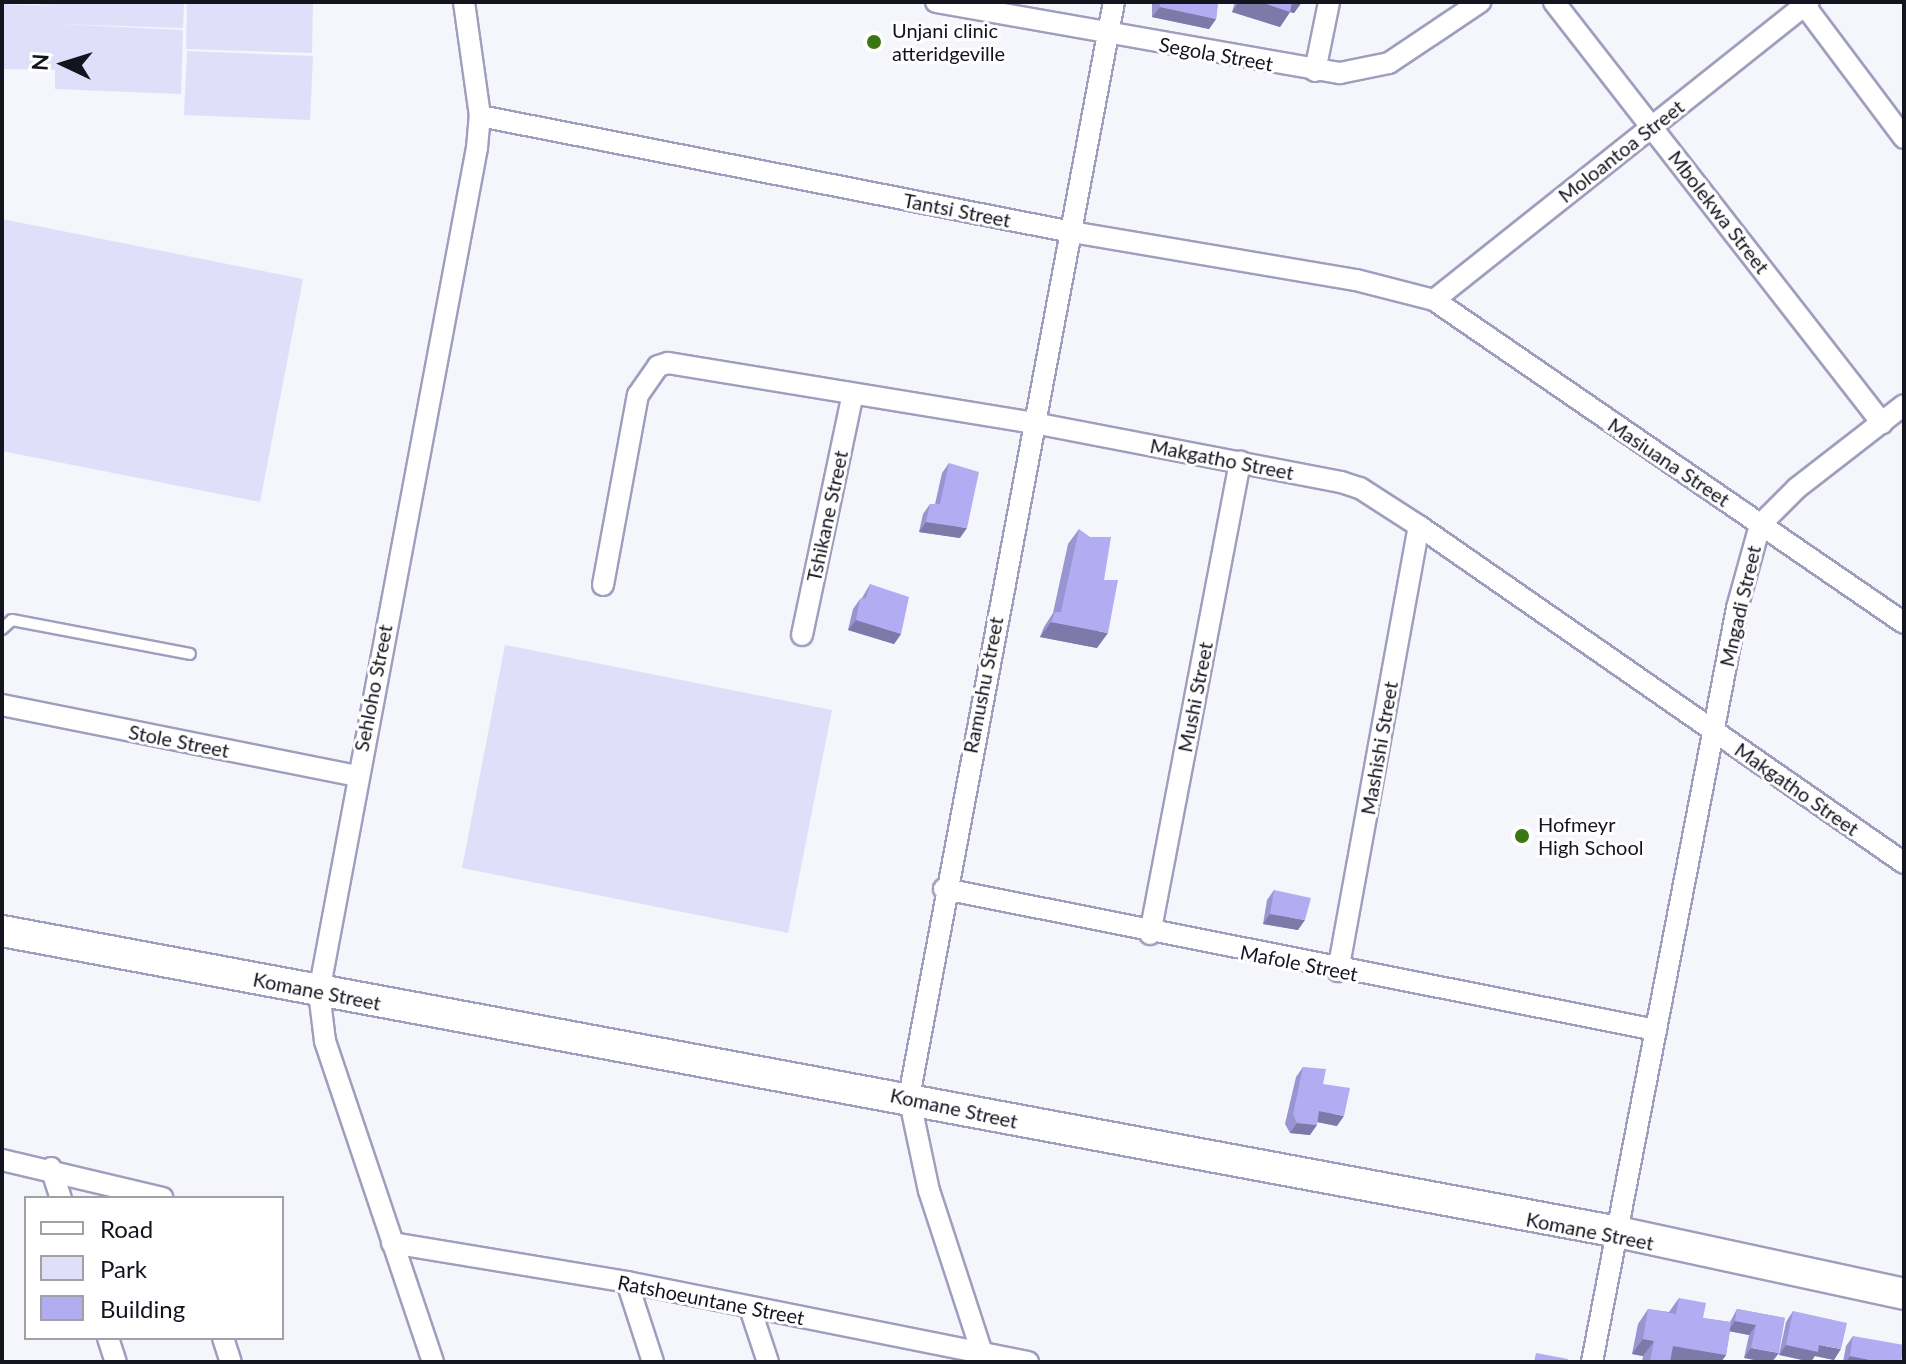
<!DOCTYPE html>
<style>
body{margin:0}
#map{position:relative;width:1906px;height:1364px;overflow:hidden;background:#f5f5fc;font-family:Lato,sans-serif}
div>[style]{position:absolute}
.green>*{inset:0;background:#e0dff9}
.roads{filter:drop-shadow(2px 0 #a09ebe) drop-shadow(-2px 0 #a09ebe) drop-shadow(0 2px #a09ebe) drop-shadow(0 -2px #a09ebe)}
.lane>*{height:10px;margin:-5px;padding:0 5px;transform-origin:5px;border-radius:5px;background:#fff}
.street>*{height:20px;margin:-10px;padding:0 10px;transform-origin:10px;border-radius:10px;background:#fff}
.secondary>*{height:30px;margin:-15px;padding:0 15px;transform-origin:15px;border-radius:15px;background:#fff}
.wall>*{inset:0;background:#9995d0}
.shaded-wall>*{inset:0;background:#7d79a9}
.building>*{inset:0;background:#b2adf2}
.dots>*{width:22px;height:22px;translate:-50% -50%;box-sizing:border-box;border:4px solid #fff;border-radius:50%}
span{translate:-50% -50%;white-space:nowrap;text-align:center;line-height:1.15;-webkit-text-stroke:6px #fff;paint-order:stroke}
.poi-label{font-size:20px;color:#14141f}
.left{translate:0 -50%;text-align:left}
.street-label{font-size:20px;color:#14141f}
.frame{position:absolute;inset:0;border:4px solid #14141f;pointer-events:none}
.legend{position:absolute;left:24px;top:1196px;width:260px;height:144px;box-sizing:border-box;background:#fff;border:2px solid #a1a1a5;margin:0;padding:10px 14px;list-style:none;font-size:24px;color:#14141f}
.legend li{display:flex;align-items:center;gap:16px;height:40px}
.legend b{width:40px;border:2px solid #a1a1a5}
.north{position:absolute;left:24px;top:24px;width:80px;height:80px;-webkit-text-stroke:6px #fff;paint-order:stroke;rotate:274deg;font-size:22px;font-weight:700;line-height:32px;text-align:center;color:#14141f}
.north::after{content:'';display:block;margin:auto;width:28px;height:36px;background:#14141f;clip-path:polygon(50% 0,100% 100%,50% 72%,0 100%)}
</style>
<div id="map">
<div class="green">
<i style="clip-path:polygon(13px 2px,184px 2px,183px 28px,58px 24px,183px 30px,181px 94px,55px 89px,55px 70px,2px 69px,2px 4px,58px 6px)"></i>
<i style="clip-path:polygon(187px 2px,313px 2px,312px 53px,186px 49px)"></i>
<i style="clip-path:polygon(187px 51px,313px 56px,310px 120px,184px 115px)"></i>
<i style="clip-path:polygon(2px 219px,303px 279px,260px 502px,2px 451px)"></i>
<i style="clip-path:polygon(505px 645px,832px 710px,788px 933px,462px 868px)"></i>
</div>
<div class="roads">
<div class="lane">
<i style="left:2px;top:629px;width:13px;rotate:-42deg"></i>
<i style="left:12px;top:620px;width:181px;rotate:10.8deg"></i>
</div>
<div class="street">
<i style="left:936px;top:2px;width:410px;rotate:10deg"></i>
<i style="left:1340px;top:73px;width:50px;rotate:-11.5deg"></i>
<i style="left:1389px;top:63px;width:110px;rotate:-33.8deg"></i>
<i style="left:1554px;top:2px;width:534px;rotate:52.08deg"></i>
<i style="left:1802px;top:2px;width:170px;rotate:53.1deg"></i>
<i style="left:1315px;top:71px;width:70px;rotate:-78.5deg"></i>
<i style="left:480px;top:116px;width:603px;rotate:11.09deg"></i>
<i style="left:1072px;top:232px;width:288px;rotate:9.6deg"></i>
<i style="left:1356px;top:280px;width:81px;rotate:14.4deg"></i>
<i style="left:1434px;top:300px;width:570px;rotate:34.5deg"></i>
<i style="left:1434px;top:300px;width:479px;rotate:-38.5deg"></i>
<i style="left:603px;top:585px;width:193px;rotate:-79.6deg"></i>
<i style="left:638px;top:395px;width:35px;rotate:-55deg"></i>
<i style="left:658px;top:366px;width:10px;rotate:-17deg"></i>
<i style="left:668px;top:363px;width:371px;rotate:9.3deg"></i>
<i style="left:1034px;top:423px;width:313px;rotate:10.9deg"></i>
<i style="left:1341px;top:482px;width:20px;rotate:18deg"></i>
<i style="left:1360px;top:488px;width:70px;rotate:32.8deg"></i>
<i style="left:1419px;top:526px;width:591px;rotate:34.79deg"></i>
<i style="left:802px;top:635px;width:243px;rotate:-78.1deg"></i>
<i style="left:2px;top:705px;width:361px;rotate:11.3deg"></i>
<i style="left:944px;top:889px;width:726px;rotate:11.2deg"></i>
<i style="left:1150px;top:934px;width:481px;rotate:-79.2deg"></i>
<i style="left:1338px;top:971px;width:452px;rotate:-79.7deg"></i>
<i style="left:2px;top:1160px;width:165px;rotate:13.3deg"></i>
<i style="left:51px;top:1168px;width:32px;rotate:72deg"></i>
<i style="left:392px;top:1243px;width:238px;rotate:9.4deg"></i>
<i style="left:627px;top:1282px;width:409px;rotate:11.3deg"></i>
<i style="left:627px;top:1282px;width:84px;rotate:72deg"></i>
<i style="left:750px;top:1308px;width:57px;rotate:71.6deg"></i>
<i style="left:108px;top:1338px;width:25px;rotate:72deg"></i>
<i style="left:223px;top:1338px;width:25px;rotate:72deg"></i>
<i style="left:433px;top:1362px;width:339px;rotate:-108.6deg"></i>
<i style="left:325px;top:1041px;width:49px;rotate:-97deg"></i>
<i style="left:319px;top:992px;width:859px;rotate:-79.4deg"></i>
<i style="left:477px;top:148px;width:32px;rotate:-85deg"></i>
<i style="left:480px;top:116px;width:115px;rotate:-98deg"></i>
<i style="left:985px;top:1362px;width:180px;rotate:-108.1deg"></i>
<i style="left:929px;top:1191px;width:96px;rotate:-102deg"></i>
<i style="left:909px;top:1097px;width:1114px;rotate:-79.4deg"></i>
<i style="left:1592px;top:1362px;width:768px;rotate:-79.11deg"></i>
<i style="left:1737px;top:608px;width:86px;rotate:-74.5deg"></i>
<i style="left:1760px;top:525px;width:52px;rotate:-45deg"></i>
<i style="left:1797px;top:488px;width:135px;rotate:-37.8deg"></i>
</div>
<div class="secondary">
<i style="left:2px;top:931px;width:1644px;rotate:10.55deg"></i>
<i style="left:1618px;top:1232px;width:293px;rotate:12.2deg"></i>
</div>
</div>
<div class="wall">
<i style="clip-path:polygon(1152px 2px,1218px 2px,1216px 19px,1209px 29px,1152px 17px)"></i>
<i style="clip-path:polygon(1235px 2px,1302px 2px,1294px 13px,1290px 12px,1280px 27px,1232px 12px)"></i>
<i style="clip-path:polygon(949px 463px,960px 538px,919px 532px,923px 514px,930px 504px,935px 504px,942px 473px)"></i>
<i style="clip-path:polygon(1079px 529px,1104px 580px,1097px 648px,1040px 637px,1044px 627px,1053px 613px,1068px 544px)"></i>
<i style="clip-path:polygon(870px 584px,901px 634px,894px 644px,848px 630px,853px 609px,860px 599px,862px 598px)"></i>
<i style="clip-path:polygon(1274px 890px,1298px 930px,1263px 924px,1267px 900px)"></i>
<i style="clip-path:polygon(1303px 1067px,1323px 1084px,1337px 1126px,1317px 1122px,1310px 1135px,1290px 1133px,1285px 1124px,1296px 1077px)"></i>
<i style="clip-path:polygon(1679px 1298px,1703px 1318px,1730px 1322px,1737px 1309px,1785px 1318px,1744px 1358px,1749px 1335px,1730px 1331px,1726px 1355px,1721px 1362px,1642px 1362px,1643px 1356px,1632px 1354px,1638px 1324px,1648px 1309px,1669px 1312px)"></i>
<i style="clip-path:polygon(1793px 1311px,1834px 1360px,1815px 1356px,1779px 1355px,1786px 1322px)"></i>
<i style="clip-path:polygon(1853px 1336px,1901px 1362px,1843px 1362px,1846px 1346px)"></i>
</div>
<div class="shaded-wall">
<i style="clip-path:polygon(1239px 2px,1302px 2px,1294px 13px,1290px 12px,1280px 27px,1232px 12px)"></i>
<i style="clip-path:polygon(1160px 7px,1216px 19px,1209px 29px,1152px 17px)"></i>
<i style="clip-path:polygon(926px 522px,967px 528px,960px 538px,919px 532px)"></i>
<i style="clip-path:polygon(856px 620px,901px 634px,894px 644px,848px 630px)"></i>
<i style="clip-path:polygon(1051px 622px,1108px 633px,1097px 648px,1040px 637px)"></i>
<i style="clip-path:polygon(1270px 914px,1305px 920px,1298px 930px,1263px 924px)"></i>
<i style="clip-path:polygon(1319px 1111px,1344px 1116px,1337px 1126px,1312px 1121px)"></i>
<i style="clip-path:polygon(1297px 1123px,1317px 1125px,1310px 1135px,1290px 1133px)"></i>
<i style="clip-path:polygon(1735px 1321px,1756px 1325px,1749px 1335px,1728px 1331px)"></i>
<i style="clip-path:polygon(1643px 1339px,1654px 1341px,1643px 1356px,1632px 1354px)"></i>
<i style="clip-path:polygon(1786px 1345px,1819px 1345px,1841px 1349px,1834px 1360px,1815px 1356px,1811px 1362px,1779px 1355px)"></i>
<i style="clip-path:polygon(1673px 1346px,1726px 1355px,1721px 1362px,1667px 1362px)"></i>
<i style="clip-path:polygon(1751px 1348px,1779px 1353px,1772px 1362px,1764px 1362px,1744px 1358px)"></i>
<i style="clip-path:polygon(1850px 1356px,1880px 1362px,1846px 1362px)"></i>
</div>
<div class="building">
<i style="clip-path:polygon(1159px 2px,1218px 2px,1216px 19px,1160px 7px)"></i>
<i style="clip-path:polygon(1260px 2px,1292px 2px,1290px 12px)"></i>
<i style="clip-path:polygon(949px 463px,979px 472px,967px 528px,926px 522px,930px 504px,940px 504px)"></i>
<i style="clip-path:polygon(1079px 529px,1090px 537px,1111px 537px,1104px 580px,1118px 580px,1108px 633px,1051px 622px,1055px 612px,1061px 612px)"></i>
<i style="clip-path:polygon(870px 584px,909px 597px,901px 634px,856px 620px,860px 599px,866px 598px)"></i>
<i style="clip-path:polygon(1274px 890px,1311px 898px,1305px 920px,1270px 914px)"></i>
<i style="clip-path:polygon(1303px 1067px,1326px 1069px,1323px 1084px,1350px 1088px,1344px 1116px,1319px 1111px,1317px 1125px,1297px 1123px,1293px 1114px)"></i>
<i style="clip-path:polygon(1679px 1298px,1706px 1303px,1703px 1318px,1731px 1322px,1726px 1355px,1673px 1346px,1670px 1362px,1650px 1362px,1654px 1341px,1643px 1339px,1648px 1309px,1676px 1314px)"></i>
<i style="clip-path:polygon(1737px 1309px,1785px 1318px,1779px 1353px,1751px 1348px,1756px 1325px,1735px 1321px)"></i>
<i style="clip-path:polygon(1793px 1311px,1847px 1323px,1841px 1349px,1819px 1345px,1818px 1352px,1786px 1345px)"></i>
<i style="clip-path:polygon(1853px 1336px,1904px 1345px,1901px 1362px,1880px 1362px,1850px 1356px)"></i>
<i style="clip-path:polygon(1536px 1353px,1568px 1359px,1567px 1362px,1534px 1362px)"></i>
</div>
<div class="dots">
<i style="left:874px;top:42px;background:#387712"></i>
<i style="left:1522px;top:836px;background:#387712"></i>
</div>
<div class="poi-label">
<span class="left" style="left:892px;top:42px">Unjani clinic<br>atteridgeville</span>
<span class="left" style="left:1538px;top:836px">Hofmeyr<br>High School</span>
</div>
<div class="street-label">
<span style="left:1216px;top:54px;rotate:10deg">Segola Street</span>
<span style="left:1621px;top:151px;rotate:-38deg">Moloantoa Street</span>
<span style="left:957px;top:210px;rotate:11deg">Tantsi Street</span>
<span style="left:1719px;top:212px;rotate:52deg">Mbolekwa Street</span>
<span style="left:1222px;top:459px;rotate:11deg">Makgatho Street</span>
<span style="left:1669px;top:462px;rotate:34deg">Masiuana Street</span>
<span style="left:827px;top:516px;rotate:-78deg">Tshikane Street</span>
<span style="left:1740px;top:606px;rotate:-77deg">Mngadi Street</span>
<span style="left:983px;top:685px;rotate:-79deg">Ramushu Street</span>
<span style="left:373px;top:688px;rotate:-79deg">Sehloho Street</span>
<span style="left:1195px;top:697px;rotate:-79deg">Mushi Street</span>
<span style="left:179px;top:741px;rotate:11deg">Stole Street</span>
<span style="left:1379px;top:748px;rotate:-80deg">Mashishi Street</span>
<span style="left:1797px;top:789px;rotate:35deg">Makgatho Street</span>
<span style="left:1299px;top:963px;rotate:11deg">Mafole Street</span>
<span style="left:317px;top:991px;rotate:11deg">Komane Street</span>
<span style="left:954px;top:1108px;rotate:12deg">Komane Street</span>
<span style="left:1590px;top:1231px;rotate:11deg">Komane Street</span>
<span style="left:711px;top:1300px;rotate:11deg">Ratshoeuntane Street</span>
</div>
<div class="frame"></div>
<ul class="legend">
<li><b style="height:10px;background:#fff"></b>Road</li>
<li><b style="height:22px;background:#e0dff9"></b>Park</li>
<li><b style="height:22px;background:#b2adf2"></b>Building</li>
</ul>
<div class="north">N</div>
</div>
